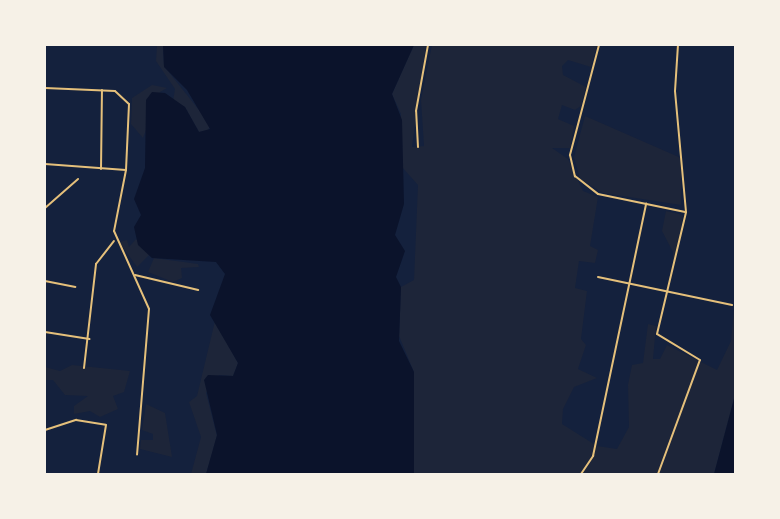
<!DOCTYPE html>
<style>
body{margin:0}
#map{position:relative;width:780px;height:519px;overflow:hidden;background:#14213d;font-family:"Fira Sans Condensed",sans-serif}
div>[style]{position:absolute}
.green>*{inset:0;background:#1d2539}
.water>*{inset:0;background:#0b132b}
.minor>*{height:2px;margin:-1px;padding:0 1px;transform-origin:1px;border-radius:1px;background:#e5c07b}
span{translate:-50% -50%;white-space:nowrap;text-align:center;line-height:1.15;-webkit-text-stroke:6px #f6f1e7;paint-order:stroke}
.frame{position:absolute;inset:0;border:46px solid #f6f1e7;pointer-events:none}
</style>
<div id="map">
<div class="green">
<i style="clip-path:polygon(157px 45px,163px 45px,164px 66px,210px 124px,208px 131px,199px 132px,185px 107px,173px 101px,175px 89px,156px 61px)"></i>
<i style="clip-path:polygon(414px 45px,426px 45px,412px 147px,424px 146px,421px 100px,432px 45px,597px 45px,591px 67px,568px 60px,562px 66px,563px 75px,586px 87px,581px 106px,575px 110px,562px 105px,558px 119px,574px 126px,570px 148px,552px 148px,568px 159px,583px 191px,598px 197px,590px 246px,598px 250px,595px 263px,579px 261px,575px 288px,587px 291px,581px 339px,586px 345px,578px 369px,597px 378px,574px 387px,563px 409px,562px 424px,597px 446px,617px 449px,629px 427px,628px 385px,632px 365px,643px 363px,648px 324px,656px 326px,653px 359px,660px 359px,667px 345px,717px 370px,731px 341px,735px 298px,735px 395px,714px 474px,414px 474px,414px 372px,399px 336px,401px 287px,414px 280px,418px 185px,401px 166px,401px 114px,392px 94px)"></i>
<i style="clip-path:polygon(152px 85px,167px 88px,160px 92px,143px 138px,131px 124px,132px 98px)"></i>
<i style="clip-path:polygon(585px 116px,681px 158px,681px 205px,603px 193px,580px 179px,574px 157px)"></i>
<i style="clip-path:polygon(666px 211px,683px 215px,673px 273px,673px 252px,662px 231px)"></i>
<i style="clip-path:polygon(136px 239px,149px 255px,137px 267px,119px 242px,127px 240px,129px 247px)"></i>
<i style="clip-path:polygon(154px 258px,198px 264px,199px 267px,181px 268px,182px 278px,173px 282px,148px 272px)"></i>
<i style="clip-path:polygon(215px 321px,238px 363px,233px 376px,219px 375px,206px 393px,217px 436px,206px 474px,191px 474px,201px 437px,189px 402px,197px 396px)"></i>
<i style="clip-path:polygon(72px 365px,130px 371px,124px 392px,113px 396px,118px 409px,100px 417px,90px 411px,74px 414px,74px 406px,88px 396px,65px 395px,53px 380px,45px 380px,45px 367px,60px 371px)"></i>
<i style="clip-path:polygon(146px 404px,165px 413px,172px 457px,140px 449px,141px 440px,153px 440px,153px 434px,142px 430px)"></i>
</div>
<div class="water">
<i style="clip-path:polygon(163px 45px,414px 45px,392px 94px,402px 120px,404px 204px,395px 235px,405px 251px,396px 277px,401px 287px,399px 341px,414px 372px,414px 474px,206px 474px,217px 435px,204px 380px,208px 375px,233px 376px,238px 363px,210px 315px,225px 274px,216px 262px,152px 258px,138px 245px,134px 227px,141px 215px,134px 199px,145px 168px,146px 100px,152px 92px,165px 93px,185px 107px,199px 132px,210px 129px,187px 90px,164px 67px)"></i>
<i style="clip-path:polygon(735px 395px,735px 474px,714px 474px)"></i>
</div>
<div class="minor">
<i style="left:599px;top:45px;width:114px;rotate:104.8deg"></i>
<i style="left:570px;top:155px;width:22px;rotate:77deg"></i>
<i style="left:575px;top:176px;width:29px;rotate:38deg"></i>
<i style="left:598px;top:194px;width:89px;rotate:11.7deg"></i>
<i style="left:45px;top:88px;width:70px;rotate:2.5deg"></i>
<i style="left:115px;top:91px;width:19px;rotate:43deg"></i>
<i style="left:129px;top:104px;width:66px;rotate:92.6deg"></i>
<i style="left:126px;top:170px;width:62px;rotate:101.1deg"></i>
<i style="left:114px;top:231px;width:85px;rotate:65.8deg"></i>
<i style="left:149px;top:309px;width:146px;rotate:94.7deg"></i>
<i style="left:418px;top:147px;width:36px;rotate:-93deg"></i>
<i style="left:416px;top:111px;width:67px;rotate:-79.7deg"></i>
<i style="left:45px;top:164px;width:81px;rotate:4.2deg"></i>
<i style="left:101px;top:169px;width:79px;rotate:-89.3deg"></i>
<i style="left:45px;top:208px;width:44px;rotate:-41.3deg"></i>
<i style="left:135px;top:275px;width:65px;rotate:13.4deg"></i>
<i style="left:598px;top:277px;width:137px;rotate:11.8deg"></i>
<i style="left:45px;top:281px;width:31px;rotate:11deg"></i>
<i style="left:45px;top:332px;width:45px;rotate:9deg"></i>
<i style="left:84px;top:368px;width:105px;rotate:-83.4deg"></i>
<i style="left:96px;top:264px;width:29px;rotate:-52deg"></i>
<i style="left:45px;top:430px;width:33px;rotate:-18deg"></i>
<i style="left:76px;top:420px;width:30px;rotate:9deg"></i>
<i style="left:106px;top:425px;width:50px;rotate:99.3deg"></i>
<i style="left:581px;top:474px;width:22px;rotate:-56deg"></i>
<i style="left:593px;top:456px;width:258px;rotate:-78.1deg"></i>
<i style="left:658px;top:474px;width:121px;rotate:-69.8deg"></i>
<i style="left:700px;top:360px;width:50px;rotate:-148.8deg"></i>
<i style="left:657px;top:334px;width:125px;rotate:-76.6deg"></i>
<i style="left:686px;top:212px;width:121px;rotate:-95.2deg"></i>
<i style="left:675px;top:91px;width:46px;rotate:-86.3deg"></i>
</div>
<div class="frame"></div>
</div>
